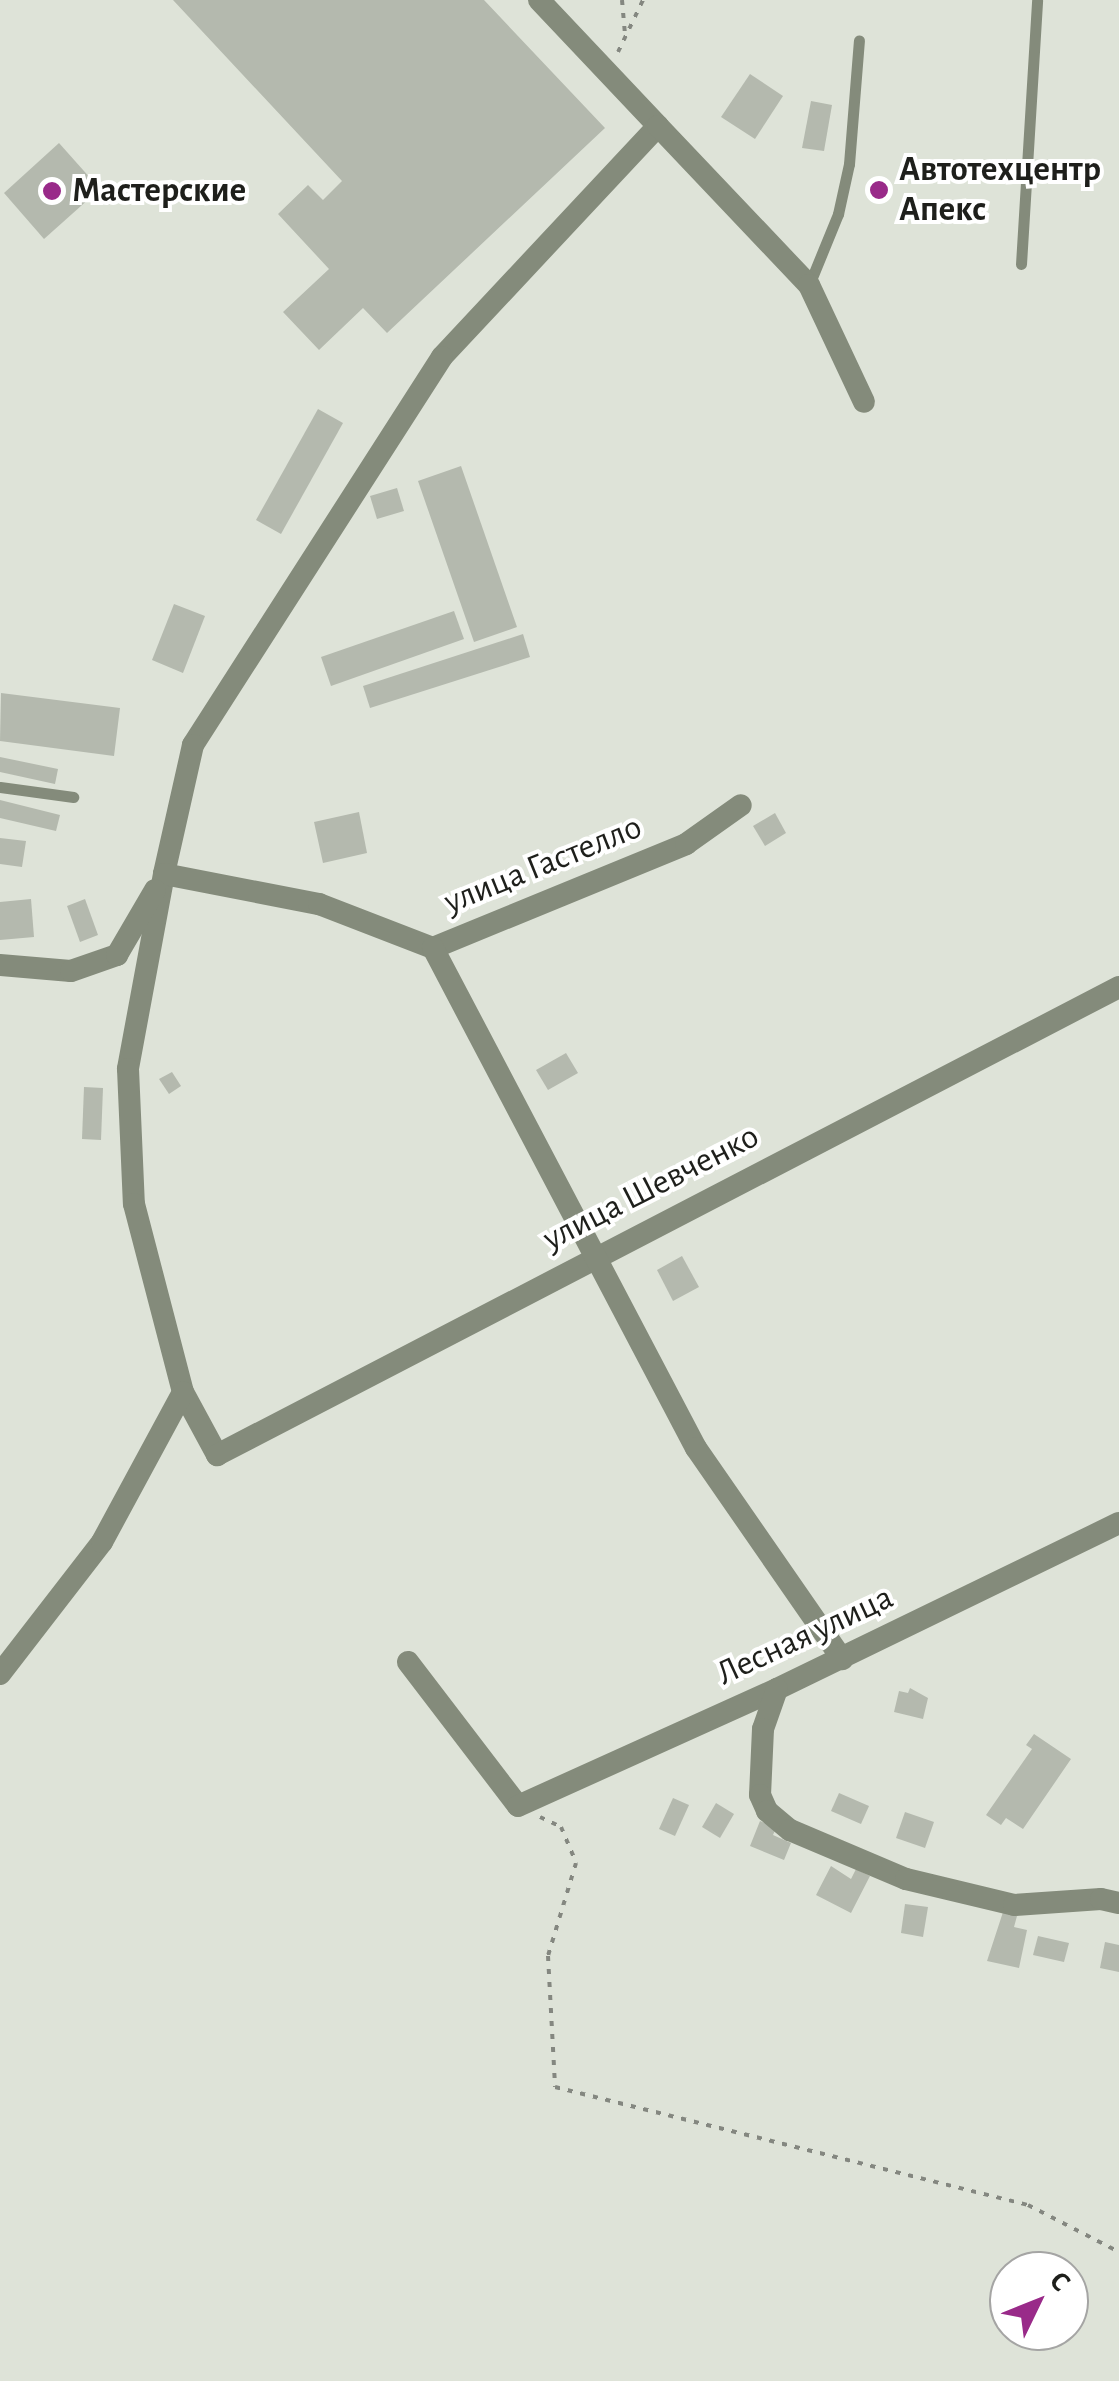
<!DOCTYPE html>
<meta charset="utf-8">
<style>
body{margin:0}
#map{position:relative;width:1119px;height:2381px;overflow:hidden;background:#dee3d8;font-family:"Alegreya Sans",sans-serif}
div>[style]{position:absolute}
.building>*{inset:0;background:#b4b9ae}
.path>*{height:4px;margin-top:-2px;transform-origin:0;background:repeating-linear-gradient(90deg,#848780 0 5px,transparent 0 13px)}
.lane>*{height:11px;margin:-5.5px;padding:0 5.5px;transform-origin:5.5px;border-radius:5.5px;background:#848b7b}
.street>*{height:22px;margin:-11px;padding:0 11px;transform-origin:11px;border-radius:11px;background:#848b7b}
.dots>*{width:28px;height:28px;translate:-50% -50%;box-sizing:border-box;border:5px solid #fff;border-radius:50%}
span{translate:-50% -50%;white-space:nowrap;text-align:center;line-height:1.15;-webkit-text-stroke:8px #fff;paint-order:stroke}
.poi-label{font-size:35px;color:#1e1f1b;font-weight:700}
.left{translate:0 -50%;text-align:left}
.street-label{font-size:35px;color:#1e1f1b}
.north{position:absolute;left:989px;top:2251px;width:100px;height:100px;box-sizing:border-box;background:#fff;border:2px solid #a5a5a4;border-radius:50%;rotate:47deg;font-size:28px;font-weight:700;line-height:40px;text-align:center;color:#1e1f1b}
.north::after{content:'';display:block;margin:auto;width:35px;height:45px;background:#992a89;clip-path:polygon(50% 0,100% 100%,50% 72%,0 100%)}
</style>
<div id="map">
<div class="building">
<i style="clip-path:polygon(173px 0,484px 0,605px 128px,387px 333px,363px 308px,319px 350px,283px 312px,329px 269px,278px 214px,308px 185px,323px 200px,342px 181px)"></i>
<i style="clip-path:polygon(750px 74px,783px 96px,755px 139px,721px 117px)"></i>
<i style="clip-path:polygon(811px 101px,832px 105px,824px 151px,802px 148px)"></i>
<i style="clip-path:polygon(59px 143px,100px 189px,44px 239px,4px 193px)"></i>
<i style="clip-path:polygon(318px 409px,343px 423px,281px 534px,256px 520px)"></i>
<i style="clip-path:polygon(461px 466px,517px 627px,474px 642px,418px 481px)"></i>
<i style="clip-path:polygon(397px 488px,404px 511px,377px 519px,370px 496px)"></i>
<i style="clip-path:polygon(174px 604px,205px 616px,183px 673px,152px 660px)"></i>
<i style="clip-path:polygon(454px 611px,464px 639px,331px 686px,321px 657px)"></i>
<i style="clip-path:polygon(523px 634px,530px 657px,370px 708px,363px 686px)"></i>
<i style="clip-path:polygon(1px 693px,120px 708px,114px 756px,0 741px)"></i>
<i style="clip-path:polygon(0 757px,58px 769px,55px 784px,0 772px)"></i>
<i style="clip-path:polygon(0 800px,60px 815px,56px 831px,0 818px)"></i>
<i style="clip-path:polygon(359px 812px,367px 853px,323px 863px,314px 822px)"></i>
<i style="clip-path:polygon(775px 813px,786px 833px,765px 846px,753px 826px)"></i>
<i style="clip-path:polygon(0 838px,26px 841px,22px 867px,0 864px)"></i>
<i style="clip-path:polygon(31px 899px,34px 937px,0 940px,0 902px)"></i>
<i style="clip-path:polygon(85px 899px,98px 935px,80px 942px,67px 906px)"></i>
<i style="clip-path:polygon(566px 1053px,578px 1073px,548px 1090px,536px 1070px)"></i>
<i style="clip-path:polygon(172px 1072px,181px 1086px,169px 1094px,159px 1079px)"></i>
<i style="clip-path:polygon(84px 1087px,103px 1088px,101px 1140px,82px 1139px)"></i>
<i style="clip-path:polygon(682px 1256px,699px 1287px,673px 1301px,657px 1270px)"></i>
<i style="clip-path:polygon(910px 1688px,928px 1698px,923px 1719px,894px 1712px,899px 1691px,908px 1693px)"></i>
<i style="clip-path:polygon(1034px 1734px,1071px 1759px,1023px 1829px,1006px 1818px,1001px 1825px,986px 1815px,1032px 1749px,1026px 1745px)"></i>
<i style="clip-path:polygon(839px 1793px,869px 1806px,861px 1824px,831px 1811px)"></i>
<i style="clip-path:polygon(673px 1798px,689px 1805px,675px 1836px,659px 1829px)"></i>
<i style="clip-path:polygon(716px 1803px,734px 1814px,720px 1838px,702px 1827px)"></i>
<i style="clip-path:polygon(905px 1812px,934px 1822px,925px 1848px,896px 1838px)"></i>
<i style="clip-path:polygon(760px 1821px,776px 1828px,773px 1835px,791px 1843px,784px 1860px,750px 1846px)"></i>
<i style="clip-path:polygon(831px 1866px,851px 1879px,856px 1869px,870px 1876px,851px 1913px,816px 1895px)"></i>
<i style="clip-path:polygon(905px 1904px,928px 1907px,923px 1937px,901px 1933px)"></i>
<i style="clip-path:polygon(1003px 1912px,1017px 1916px,1014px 1927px,1027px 1930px,1019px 1968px,987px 1961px)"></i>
<i style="clip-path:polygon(1038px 1936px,1069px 1943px,1064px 1962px,1033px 1955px)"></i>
<i style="clip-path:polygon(1105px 1942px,1119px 1945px,1119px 1972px,1100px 1968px)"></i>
</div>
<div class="path">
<i style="left:622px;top:0;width:32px;rotate:85deg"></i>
<i style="left:618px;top:52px;width:58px;rotate:-64.3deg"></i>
<i style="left:540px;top:1817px;width:23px;rotate:25deg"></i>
<i style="left:561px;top:1827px;width:39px;rotate:67deg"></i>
<i style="left:576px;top:1863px;width:97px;rotate:106.8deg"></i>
<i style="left:548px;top:1956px;width:131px;rotate:86.9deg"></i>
<i style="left:555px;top:2087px;width:487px;rotate:14deg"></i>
<i style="left:1028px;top:2205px;width:102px;rotate:27.3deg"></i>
</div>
<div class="lane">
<i style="left:1021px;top:264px;width:264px;rotate:-86.5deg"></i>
<i style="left:809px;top:285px;width:77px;rotate:-67.8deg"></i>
<i style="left:838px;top:214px;width:51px;rotate:-77.6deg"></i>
<i style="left:849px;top:164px;width:124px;rotate:-85.4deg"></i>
<i style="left:0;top:787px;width:74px;rotate:7.8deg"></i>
</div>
<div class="street">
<i style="left:539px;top:0;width:173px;rotate:46.6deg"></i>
<i style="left:658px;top:126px;width:316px;rotate:133.1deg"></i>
<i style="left:442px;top:357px;width:461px;rotate:122.7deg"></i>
<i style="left:193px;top:745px;width:132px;rotate:102.7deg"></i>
<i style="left:164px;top:874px;width:198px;rotate:100.5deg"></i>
<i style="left:128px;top:1069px;width:135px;rotate:87.5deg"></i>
<i style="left:134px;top:1204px;width:194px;rotate:75.4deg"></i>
<i style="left:183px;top:1392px;width:72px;rotate:61.6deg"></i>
<i style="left:217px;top:1455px;width:1016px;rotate:-27.42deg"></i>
<i style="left:658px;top:126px;width:219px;rotate:46.5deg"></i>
<i style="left:809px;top:285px;width:129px;rotate:64.8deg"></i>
<i style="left:164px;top:874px;width:158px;rotate:11deg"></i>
<i style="left:319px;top:904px;width:122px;rotate:21.1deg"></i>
<i style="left:433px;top:948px;width:274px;rotate:-22.3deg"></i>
<i style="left:686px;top:844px;width:67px;rotate:-35.3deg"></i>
<i style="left:433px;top:948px;width:565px;rotate:62.26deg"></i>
<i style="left:696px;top:1448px;width:257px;rotate:55.3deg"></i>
<i style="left:0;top:965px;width:71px;rotate:4.8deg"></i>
<i style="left:71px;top:971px;width:49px;rotate:-19.2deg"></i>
<i style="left:117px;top:955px;width:75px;rotate:-59.7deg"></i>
<i style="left:408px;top:1662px;width:181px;rotate:52.6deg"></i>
<i style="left:518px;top:1806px;width:284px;rotate:-24.3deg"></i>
<i style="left:777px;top:1689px;width:380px;rotate:-25.9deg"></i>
<i style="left:0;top:1674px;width:167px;rotate:-52.3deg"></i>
<i style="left:102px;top:1542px;width:170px;rotate:-61.6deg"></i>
<i style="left:777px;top:1689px;width:42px;rotate:109.3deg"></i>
<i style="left:763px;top:1729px;width:66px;rotate:92.6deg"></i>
<i style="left:760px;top:1795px;width:17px;rotate:66deg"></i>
<i style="left:767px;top:1811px;width:30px;rotate:40deg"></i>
<i style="left:790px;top:1830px;width:126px;rotate:22.9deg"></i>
<i style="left:906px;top:1879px;width:111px;rotate:13.5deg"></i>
<i style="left:1014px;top:1905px;width:87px;rotate:-3.9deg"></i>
<i style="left:1101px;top:1899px;width:18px;rotate:13deg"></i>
</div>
<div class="dots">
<i style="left:879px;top:190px;background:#992a89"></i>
<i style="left:52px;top:191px;background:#992a89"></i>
</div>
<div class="poi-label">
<span class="left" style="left:899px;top:190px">Автотехцентр<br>Апекс</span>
<span class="left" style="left:72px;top:191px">Мастерские</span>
</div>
<div class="street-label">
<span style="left:543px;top:865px;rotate:-22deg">улица Гастелло</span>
<span style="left:651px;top:1188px;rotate:-27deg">улица Шевченко</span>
<span style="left:805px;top:1636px;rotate:-25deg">Лесная улица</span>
</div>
<div class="north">С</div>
</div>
